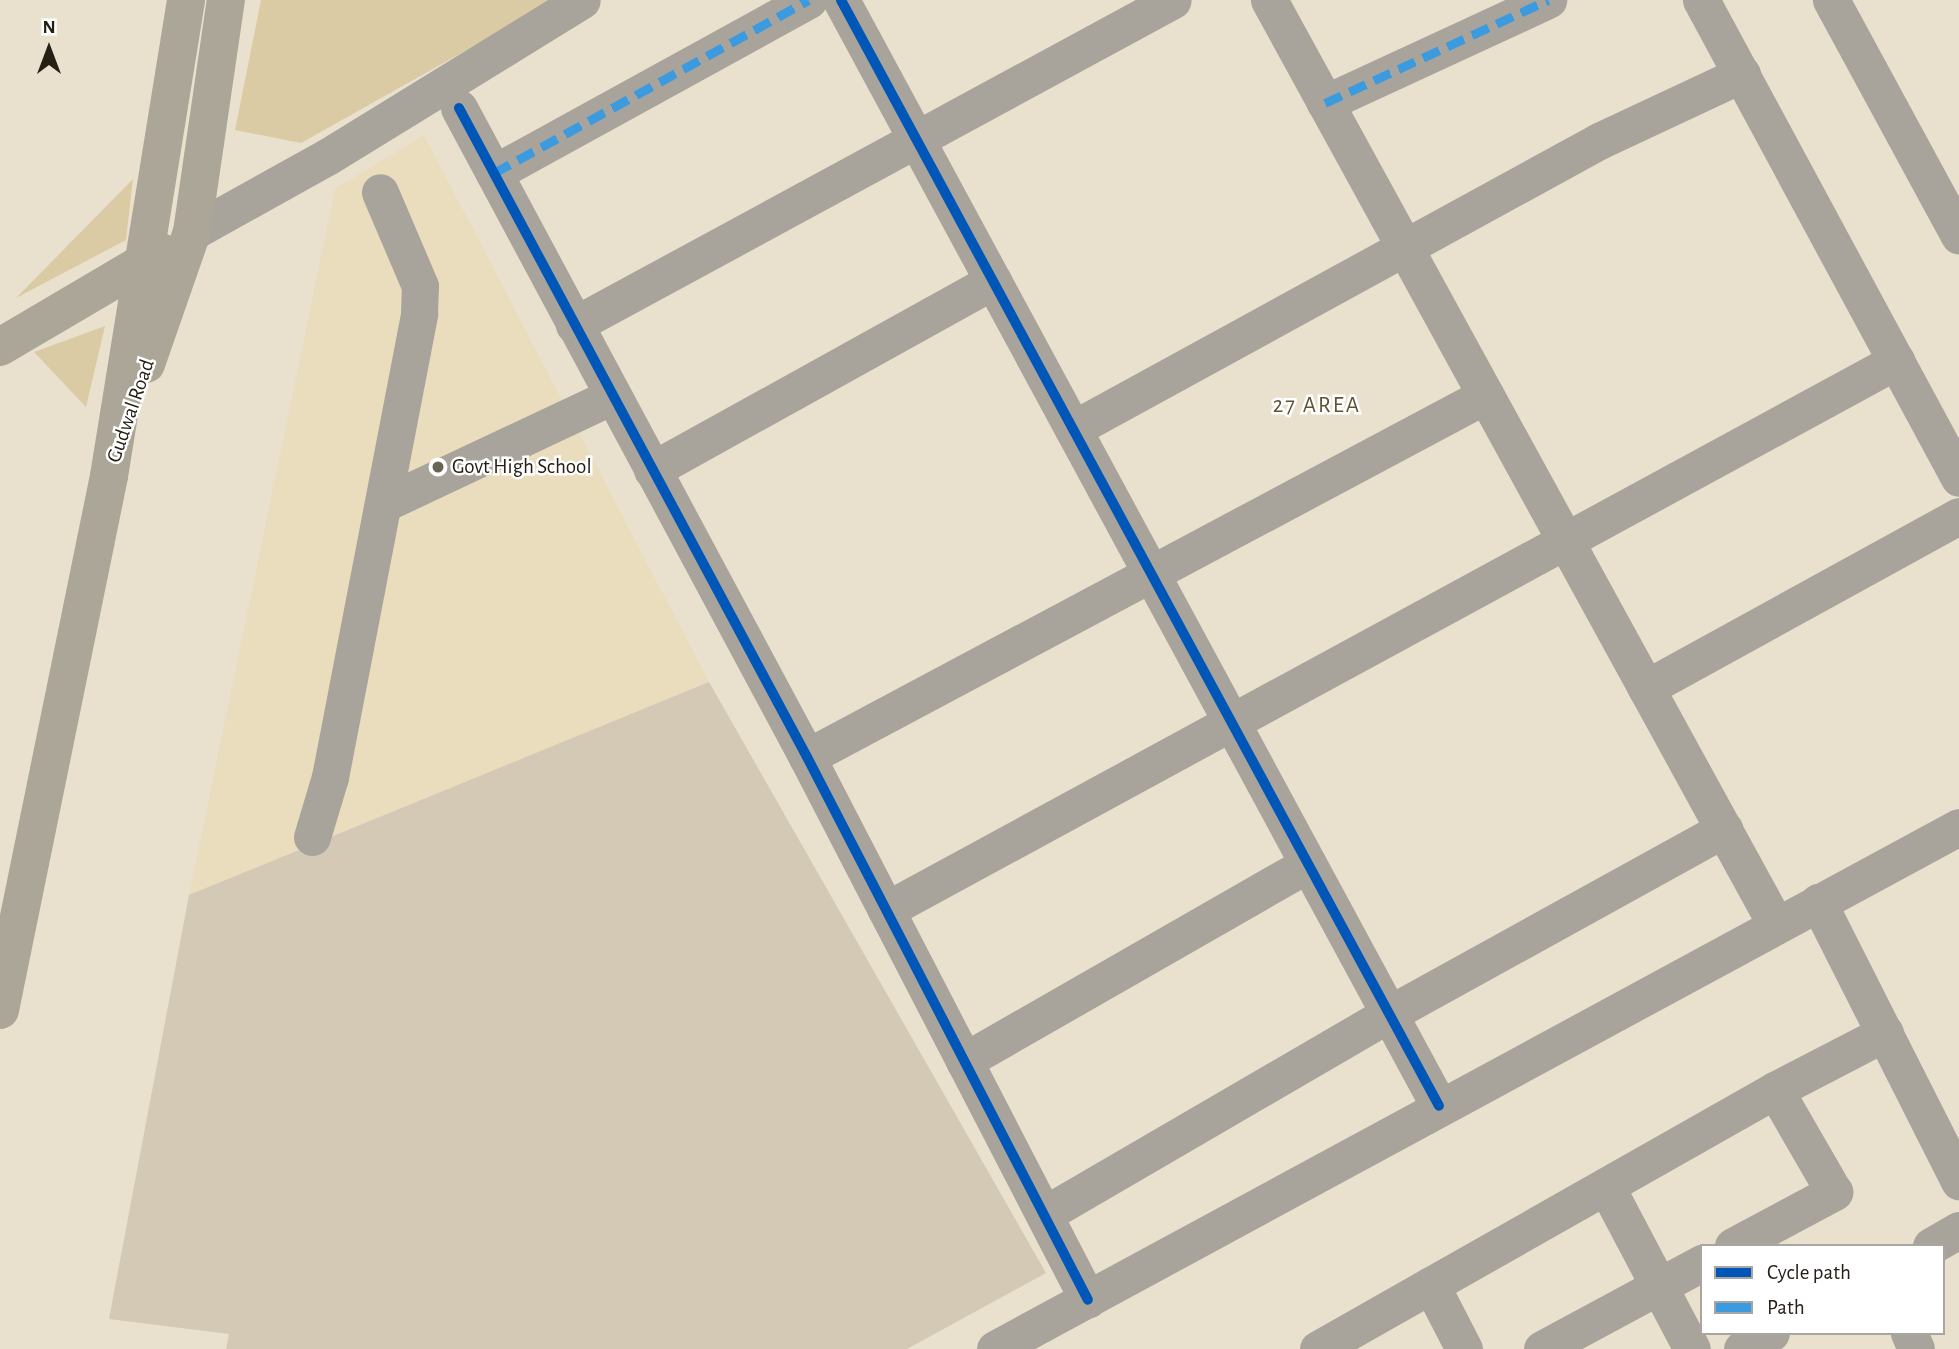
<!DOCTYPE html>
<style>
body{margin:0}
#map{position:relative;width:1959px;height:1349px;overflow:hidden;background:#e9e1ce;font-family:"Alegreya Sans",sans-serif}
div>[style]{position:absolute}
.built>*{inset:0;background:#eaddbd}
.green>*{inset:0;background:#dbcba5}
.building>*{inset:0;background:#d3c9b4}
.minor>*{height:37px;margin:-18.5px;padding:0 18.5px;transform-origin:18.5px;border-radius:18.5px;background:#a8a39b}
.major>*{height:38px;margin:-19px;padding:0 19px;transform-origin:19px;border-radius:19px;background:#aba698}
.quiet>*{height:9px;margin-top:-4.5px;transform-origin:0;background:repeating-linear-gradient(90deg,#3c9bde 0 18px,transparent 0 27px)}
.cycleway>*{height:10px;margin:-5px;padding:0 5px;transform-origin:5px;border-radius:5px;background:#0057b8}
.dots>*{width:19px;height:19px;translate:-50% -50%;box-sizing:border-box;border:4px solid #fff;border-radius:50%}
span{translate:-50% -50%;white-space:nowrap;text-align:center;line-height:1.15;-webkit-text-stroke:5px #fff;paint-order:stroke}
.street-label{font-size:21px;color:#262014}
.poi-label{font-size:21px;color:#262014}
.left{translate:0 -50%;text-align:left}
.neighbourhood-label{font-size:23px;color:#615436;letter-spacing:2px}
.legend{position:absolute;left:1700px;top:1244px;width:245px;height:91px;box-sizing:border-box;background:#fff;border:2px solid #a8a6a1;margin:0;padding:9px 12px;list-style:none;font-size:21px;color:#262014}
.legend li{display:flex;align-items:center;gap:14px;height:35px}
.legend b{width:35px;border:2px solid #a8a6a1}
.north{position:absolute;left:14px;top:14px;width:70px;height:70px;-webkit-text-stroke:5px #fff;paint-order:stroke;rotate:0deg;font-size:19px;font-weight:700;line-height:28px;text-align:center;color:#262014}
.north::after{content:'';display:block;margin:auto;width:24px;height:32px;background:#262014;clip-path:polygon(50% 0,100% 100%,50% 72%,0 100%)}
</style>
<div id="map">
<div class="built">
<i style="clip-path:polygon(424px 135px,709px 682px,189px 895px,335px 189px)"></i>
</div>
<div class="green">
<i style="clip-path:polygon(261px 0,556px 0,301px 143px,235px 130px)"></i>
<i style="clip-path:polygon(133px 179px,126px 240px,16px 298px)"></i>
<i style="clip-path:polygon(105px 326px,86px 407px,34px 352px)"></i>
</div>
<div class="building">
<i style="clip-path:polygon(709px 682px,1046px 1273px,907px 1349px,226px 1349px,229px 1334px,109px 1319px,189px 895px)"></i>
</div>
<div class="minor">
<i style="left:841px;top:0;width:1257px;rotate:61.6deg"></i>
<i style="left:1269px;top:0;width:1055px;rotate:61.27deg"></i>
<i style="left:1701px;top:0;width:543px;rotate:61.64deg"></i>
<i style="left:1831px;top:0;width:268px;rotate:61.5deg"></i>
<i style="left:1325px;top:103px;width:246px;rotate:-24.8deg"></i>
<i style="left:459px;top:108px;width:736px;rotate:61.8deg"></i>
<i style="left:807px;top:757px;width:611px;rotate:62.64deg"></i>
<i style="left:494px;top:173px;width:359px;rotate:-28.8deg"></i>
<i style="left:192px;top:232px;width:154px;rotate:-29.1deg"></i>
<i style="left:327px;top:157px;width:299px;rotate:-31.6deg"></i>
<i style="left:574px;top:325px;width:681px;rotate:-28.48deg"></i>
<i style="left:1073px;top:429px;width:600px;rotate:-28.7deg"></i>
<i style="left:1599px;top:141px;width:158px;rotate:-25.1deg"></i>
<i style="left:652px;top:470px;width:390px;rotate:-29deg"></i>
<i style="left:385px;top:503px;width:251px;rotate:-25.2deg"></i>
<i style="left:1646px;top:688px;width:357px;rotate:-28.8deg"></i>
<i style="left:807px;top:757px;width:769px;rotate:-28.06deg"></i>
<i style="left:312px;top:837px;width:63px;rotate:-73.3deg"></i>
<i style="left:330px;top:777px;width:472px;rotate:-79.1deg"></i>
<i style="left:419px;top:313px;width:27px;rotate:-88deg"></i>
<i style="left:420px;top:286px;width:102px;rotate:-113.1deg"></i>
<i style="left:1818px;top:902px;width:313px;rotate:63.2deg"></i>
<i style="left:886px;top:910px;width:1150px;rotate:-28.53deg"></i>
<i style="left:964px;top:1061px;width:396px;rotate:-29.8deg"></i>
<i style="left:1606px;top:1186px;width:184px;rotate:62.2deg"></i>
<i style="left:1045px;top:1214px;width:398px;rotate:-30.2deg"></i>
<i style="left:1389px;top:1014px;width:383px;rotate:-28.9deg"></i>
<i style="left:1733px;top:1246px;width:115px;rotate:-28.1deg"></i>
<i style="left:1834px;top:1192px;width:118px;rotate:-120deg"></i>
<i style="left:1775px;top:1090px;width:124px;rotate:-27.4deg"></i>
<i style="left:1931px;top:1246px;width:32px;rotate:-30deg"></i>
<i style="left:1431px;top:1285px;width:72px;rotate:62.7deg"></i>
<i style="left:1909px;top:1333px;width:17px;rotate:66deg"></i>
<i style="left:995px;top:1349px;width:1096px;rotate:-28.44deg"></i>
<i style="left:1318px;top:1349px;width:525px;rotate:-29.54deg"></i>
<i style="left:1542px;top:1349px;width:182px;rotate:-28.3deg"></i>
<i style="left:1742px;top:1349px;width:33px;rotate:-29deg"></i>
</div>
<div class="major">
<i style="left:0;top:347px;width:187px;rotate:-30.5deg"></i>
<i style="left:146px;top:364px;width:140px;rotate:-70.8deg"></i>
<i style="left:192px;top:232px;width:234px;rotate:-81.7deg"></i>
<i style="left:0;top:1010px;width:545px;rotate:-78.46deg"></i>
<i style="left:109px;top:476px;width:482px;rotate:-80.8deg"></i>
</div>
<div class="quiet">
<i style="left:1325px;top:103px;width:246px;rotate:-24.8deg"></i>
<i style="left:494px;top:173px;width:359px;rotate:-28.8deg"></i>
</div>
<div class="cycleway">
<i style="left:841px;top:0;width:1257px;rotate:61.6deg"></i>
<i style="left:459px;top:108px;width:736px;rotate:61.8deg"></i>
<i style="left:807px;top:757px;width:611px;rotate:62.64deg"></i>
</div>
<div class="dots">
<i style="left:438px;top:467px;background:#6a6455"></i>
</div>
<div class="street-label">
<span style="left:131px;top:411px;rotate:-71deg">Gudwal Road</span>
</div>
<div class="poi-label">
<span class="left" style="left:452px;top:467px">Govt High School</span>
</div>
<div class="neighbourhood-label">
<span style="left:1317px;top:406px">27 AREA</span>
</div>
<ul class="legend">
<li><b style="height:9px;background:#0057b8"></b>Cycle path</li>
<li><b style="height:9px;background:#3c9bde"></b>Path</li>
</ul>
<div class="north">N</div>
</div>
